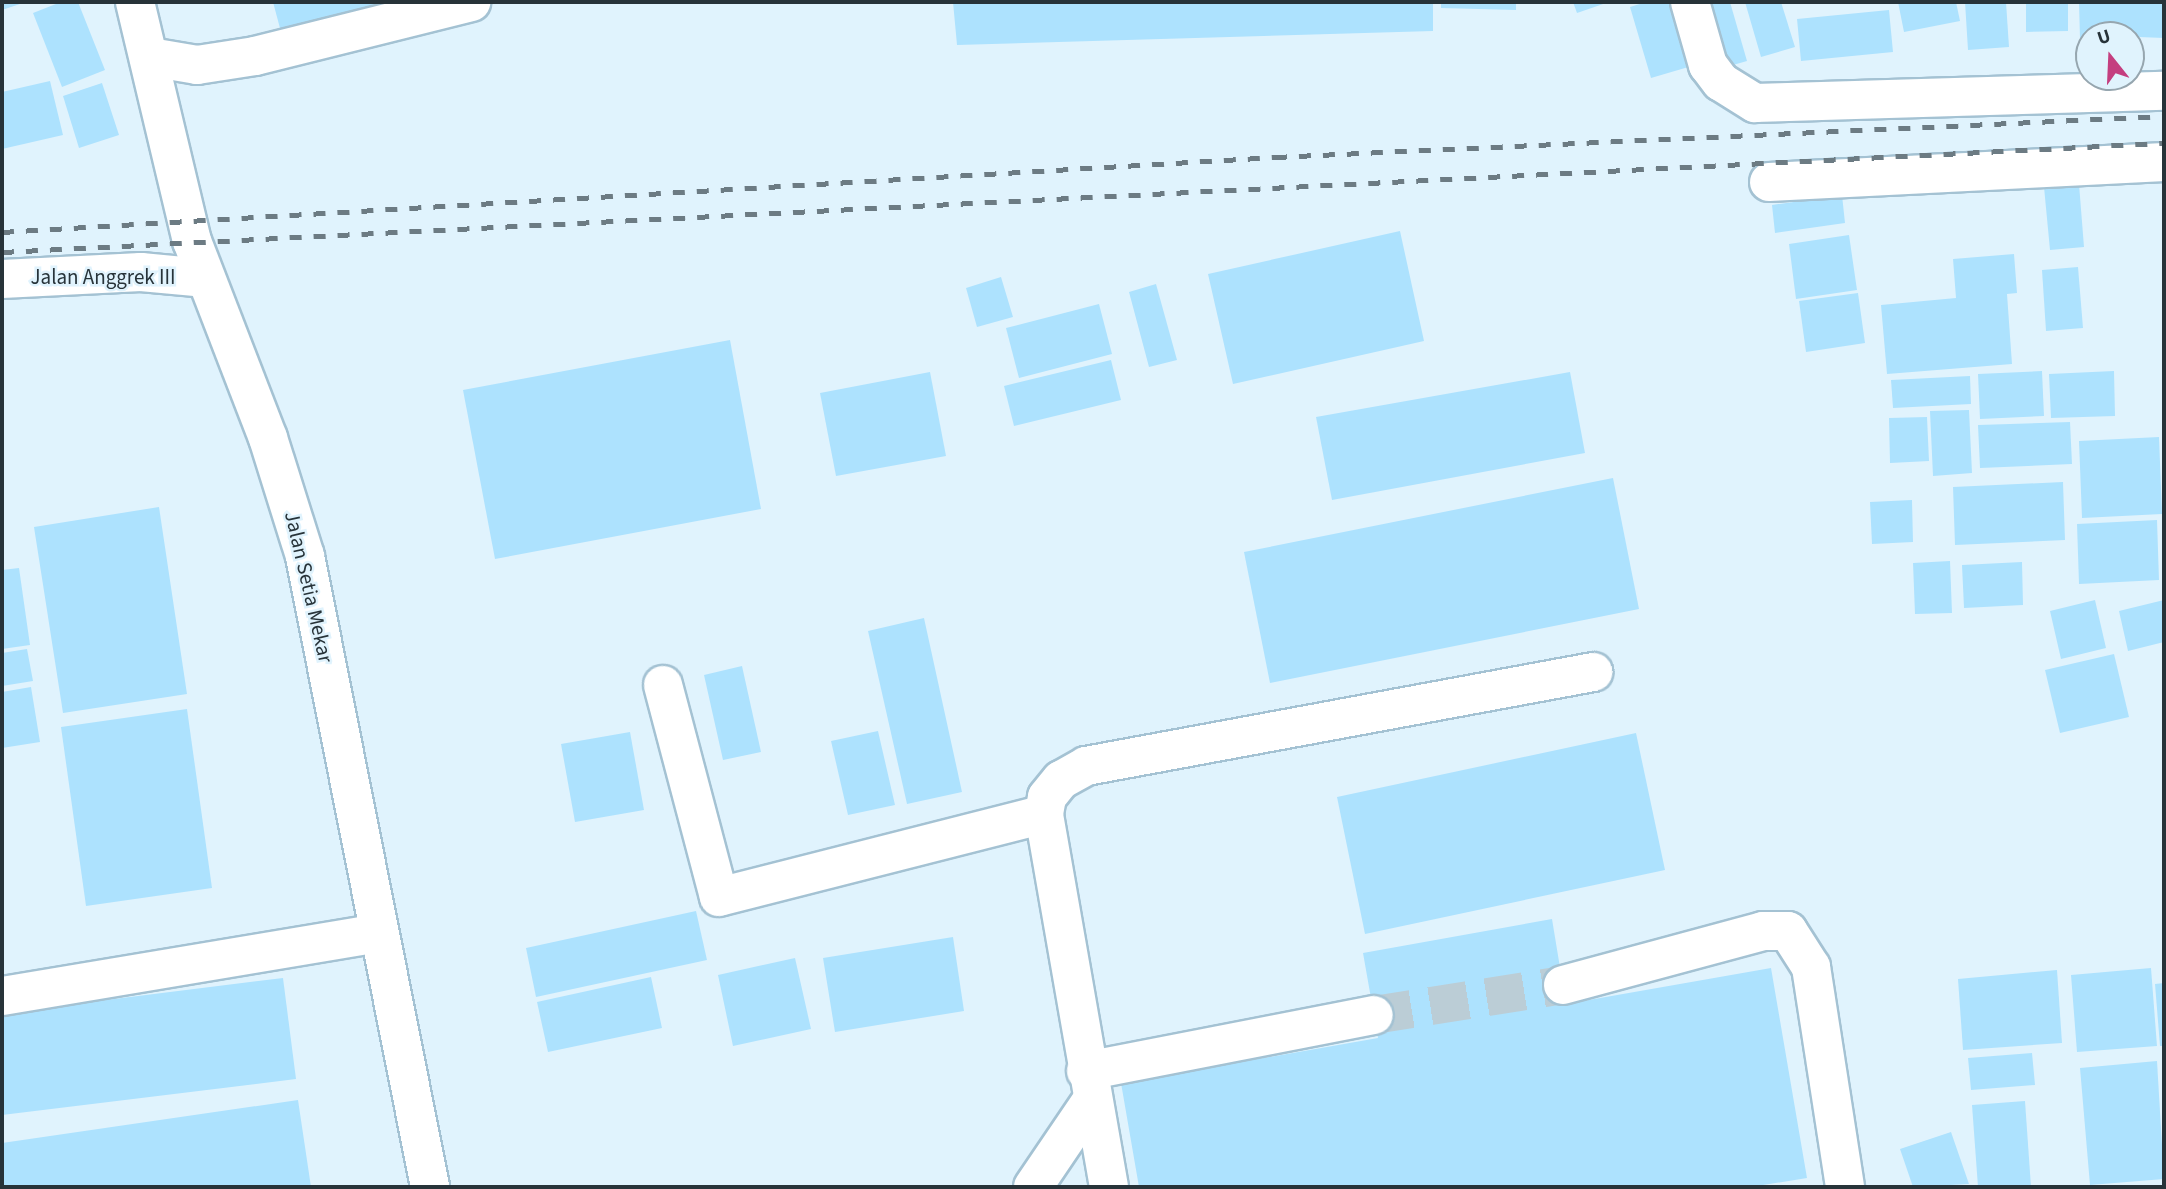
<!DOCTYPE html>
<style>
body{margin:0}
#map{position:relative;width:2166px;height:1189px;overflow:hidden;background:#e0f3fd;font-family:"Source Sans 3",sans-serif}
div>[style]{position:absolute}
.building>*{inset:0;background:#ade2fe}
.minor-tunnel>*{height:38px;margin-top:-19px;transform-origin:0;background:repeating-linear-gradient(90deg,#bbcdd6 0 38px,transparent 0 57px)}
.roads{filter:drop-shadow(2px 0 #a4c2d3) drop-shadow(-2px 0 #a4c2d3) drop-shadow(0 2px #a4c2d3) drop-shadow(0 -2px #a4c2d3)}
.minor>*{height:38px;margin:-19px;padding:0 19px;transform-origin:19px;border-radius:19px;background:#fff}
.rail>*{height:5px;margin-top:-2.5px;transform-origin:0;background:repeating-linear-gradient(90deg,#6c7b83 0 12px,transparent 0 24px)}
span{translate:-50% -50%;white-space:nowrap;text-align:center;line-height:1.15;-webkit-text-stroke:5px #e0f3fd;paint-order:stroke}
.street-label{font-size:21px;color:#273339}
.frame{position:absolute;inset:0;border:4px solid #273339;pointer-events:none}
.north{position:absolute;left:2075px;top:21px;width:70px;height:70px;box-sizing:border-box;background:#e0f3fd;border:2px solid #96a6af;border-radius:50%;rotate:342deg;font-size:19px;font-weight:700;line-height:28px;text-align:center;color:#273339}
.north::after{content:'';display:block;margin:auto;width:24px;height:32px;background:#c43e7f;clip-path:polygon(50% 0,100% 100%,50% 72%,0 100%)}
</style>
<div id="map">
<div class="building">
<i style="clip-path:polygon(2px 2px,26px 2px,2px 10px)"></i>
<i style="clip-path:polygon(61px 2px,78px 2px,105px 70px,62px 87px,33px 13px)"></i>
<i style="clip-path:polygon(273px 2px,385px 2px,386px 3px,281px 32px)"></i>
<i style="clip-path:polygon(953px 2px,1433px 2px,1433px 31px,957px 45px)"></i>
<i style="clip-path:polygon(1441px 2px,1516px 2px,1516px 10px,1441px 8px)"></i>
<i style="clip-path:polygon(1573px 2px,1609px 2px,1577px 13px)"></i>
<i style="clip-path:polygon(1646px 2px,1683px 2px,1702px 63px,1651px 78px,1630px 7px)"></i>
<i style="clip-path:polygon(1700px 2px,1730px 2px,1747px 61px,1719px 69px)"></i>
<i style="clip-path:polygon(1745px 2px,1781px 2px,1795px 47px,1761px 57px)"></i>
<i style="clip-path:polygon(1898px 2px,1956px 2px,1960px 21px,1904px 32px)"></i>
<i style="clip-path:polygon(1965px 2px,2006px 2px,2009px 47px,1968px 50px)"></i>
<i style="clip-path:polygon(2026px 2px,2068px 2px,2068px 31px,2026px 32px)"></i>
<i style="clip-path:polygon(2079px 2px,2164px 2px,2164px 38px,2089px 35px,2080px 39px)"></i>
<i style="clip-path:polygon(1889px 10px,1893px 52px,1801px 61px,1797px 19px)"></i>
<i style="clip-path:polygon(50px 81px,63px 135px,2px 149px,2px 92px)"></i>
<i style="clip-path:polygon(102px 83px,119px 135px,79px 148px,63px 96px)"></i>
<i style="clip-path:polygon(2079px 184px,2084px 247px,2050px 250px,2044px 187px)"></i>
<i style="clip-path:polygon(1842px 195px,1845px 223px,1775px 233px,1772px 205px)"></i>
<i style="clip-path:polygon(1400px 231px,1424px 341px,1233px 384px,1208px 274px)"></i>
<i style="clip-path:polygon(1849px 235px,1857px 290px,1796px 299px,1789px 244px)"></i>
<i style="clip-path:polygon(2014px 254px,2017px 293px,2007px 294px,2012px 364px,1887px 374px,1881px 305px,1956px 298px,1953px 259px)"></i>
<i style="clip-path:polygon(2078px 267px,2083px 328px,2046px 331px,2042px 270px)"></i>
<i style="clip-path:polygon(1001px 277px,1013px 317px,977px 327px,966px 288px)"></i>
<i style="clip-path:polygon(1156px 284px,1177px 360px,1149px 367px,1129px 292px)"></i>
<i style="clip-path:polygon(1858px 293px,1865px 343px,1806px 352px,1799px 301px)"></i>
<i style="clip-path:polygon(1099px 304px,1112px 354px,1019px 378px,1006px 328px)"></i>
<i style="clip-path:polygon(730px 340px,761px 509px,495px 559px,463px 390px)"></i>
<i style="clip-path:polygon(1111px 360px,1121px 400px,1014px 426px,1004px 386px)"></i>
<i style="clip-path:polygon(2042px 371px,2044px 416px,1980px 419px,1978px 374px)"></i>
<i style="clip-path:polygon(2114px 371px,2115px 416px,2051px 418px,2049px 374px)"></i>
<i style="clip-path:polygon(930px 372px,946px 456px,836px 476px,820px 393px)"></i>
<i style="clip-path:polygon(1570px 372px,1585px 453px,1332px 500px,1316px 417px)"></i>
<i style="clip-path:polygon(1970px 376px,1971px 404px,1893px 408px,1891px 380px)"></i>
<i style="clip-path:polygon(1969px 410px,1972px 473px,1933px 476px,1930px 411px)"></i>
<i style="clip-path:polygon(1927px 417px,1929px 461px,1890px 463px,1889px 418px)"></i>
<i style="clip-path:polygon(2070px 422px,2072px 464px,1980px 468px,1978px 425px)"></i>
<i style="clip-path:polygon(2159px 437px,2162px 514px,2082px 518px,2079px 441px)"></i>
<i style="clip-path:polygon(1613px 478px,1639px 609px,1270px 683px,1244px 552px)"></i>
<i style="clip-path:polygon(2063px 482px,2065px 540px,1955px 545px,1953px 487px)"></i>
<i style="clip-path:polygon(1912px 500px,1913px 542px,1872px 544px,1870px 502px)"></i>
<i style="clip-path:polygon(159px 507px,187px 694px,63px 713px,34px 527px)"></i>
<i style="clip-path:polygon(2157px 520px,2159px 580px,2079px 584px,2077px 524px)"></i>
<i style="clip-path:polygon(1950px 561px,1952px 613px,1915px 614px,1913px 563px)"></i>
<i style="clip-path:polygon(2022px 562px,2023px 605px,1964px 608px,1962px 565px)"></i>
<i style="clip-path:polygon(19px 568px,30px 645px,2px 649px,2px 570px)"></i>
<i style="clip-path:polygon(2095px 600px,2106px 648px,2061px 659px,2050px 611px)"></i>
<i style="clip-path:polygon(2164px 600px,2164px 642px,2128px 651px,2119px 611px)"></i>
<i style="clip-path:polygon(924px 618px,962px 792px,907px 804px,868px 631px)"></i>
<i style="clip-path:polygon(27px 649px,33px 681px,2px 686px,2px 653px)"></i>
<i style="clip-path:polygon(2114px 654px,2129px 717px,2060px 733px,2045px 670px)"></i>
<i style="clip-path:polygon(742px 666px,761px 752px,723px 760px,704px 675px)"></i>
<i style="clip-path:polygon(31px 687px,40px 742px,2px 748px,2px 692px)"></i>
<i style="clip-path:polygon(187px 709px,212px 888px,86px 906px,61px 727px)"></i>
<i style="clip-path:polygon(878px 731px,895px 805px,848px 815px,831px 741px)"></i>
<i style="clip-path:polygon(630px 732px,644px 810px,575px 822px,561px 744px)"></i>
<i style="clip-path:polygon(1636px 733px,1665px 870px,1365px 934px,1337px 797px)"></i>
<i style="clip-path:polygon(696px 911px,707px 960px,536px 997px,526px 948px)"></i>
<i style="clip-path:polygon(1552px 919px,1566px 1004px,1771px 968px,1807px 1178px,1751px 1187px,1139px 1187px,1121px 1083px,1378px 1038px,1363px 953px)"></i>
<i style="clip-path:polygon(953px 937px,964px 1011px,835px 1032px,823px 958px)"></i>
<i style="clip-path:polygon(795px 958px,811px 1029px,733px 1046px,718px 975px)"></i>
<i style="clip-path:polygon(2151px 968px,2157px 1046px,2077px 1052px,2071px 975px)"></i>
<i style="clip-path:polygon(2057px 970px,2062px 1043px,1963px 1050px,1958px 979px)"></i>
<i style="clip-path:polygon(651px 977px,662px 1028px,548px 1052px,537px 1002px)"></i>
<i style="clip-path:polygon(283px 978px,296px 1079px,2px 1115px,2px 1013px)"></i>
<i style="clip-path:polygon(2164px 983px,2164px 1046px,2160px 1046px,2155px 984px)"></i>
<i style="clip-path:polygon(2032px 1053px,2035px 1085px,1971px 1090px,1968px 1058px)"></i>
<i style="clip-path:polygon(2157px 1061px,2164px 1179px,2090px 1185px,2080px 1068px)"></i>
<i style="clip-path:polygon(298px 1100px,311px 1187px,2px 1187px,2px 1143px)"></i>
<i style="clip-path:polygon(2025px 1101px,2031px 1187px,1978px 1187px,1972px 1105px)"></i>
<i style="clip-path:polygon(1951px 1132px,1969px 1184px,1913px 1187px,1900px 1149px)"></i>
</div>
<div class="minor-tunnel">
<i style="left:1374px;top:1015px;width:191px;rotate:-9deg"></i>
</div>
<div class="roads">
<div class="minor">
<i style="left:135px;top:2px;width:246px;rotate:76.6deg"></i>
<i style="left:192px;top:241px;width:211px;rotate:68.9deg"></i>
<i style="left:268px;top:438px;width:124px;rotate:72.6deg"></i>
<i style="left:305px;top:556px;width:643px;rotate:78.79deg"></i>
<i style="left:1690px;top:2px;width:66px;rotate:74.1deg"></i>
<i style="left:1708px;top:65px;width:21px;rotate:53deg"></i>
<i style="left:1721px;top:82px;width:40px;rotate:32deg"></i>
<i style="left:1755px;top:103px;width:409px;rotate:-1.7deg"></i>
<i style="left:150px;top:57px;width:48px;rotate:9.7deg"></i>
<i style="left:197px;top:65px;width:59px;rotate:-8.8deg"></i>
<i style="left:255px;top:56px;width:223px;rotate:-14deg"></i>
<i style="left:1769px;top:182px;width:396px;rotate:-2.9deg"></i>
<i style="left:2px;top:279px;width:139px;rotate:-2.9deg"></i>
<i style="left:141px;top:272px;width:63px;rotate:5.4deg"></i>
<i style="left:663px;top:685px;width:219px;rotate:75.2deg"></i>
<i style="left:719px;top:897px;width:335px;rotate:-14.3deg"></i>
<i style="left:1563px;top:985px;width:207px;rotate:-15.1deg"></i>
<i style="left:1763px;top:931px;width:25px"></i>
<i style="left:1788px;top:931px;width:43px;rotate:57.4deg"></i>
<i style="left:1811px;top:967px;width:223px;rotate:81.2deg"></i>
<i style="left:2px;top:996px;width:380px;rotate:-9.5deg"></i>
<i style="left:1086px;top:1071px;width:293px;rotate:-11deg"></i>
<i style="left:1033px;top:1187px;width:105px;rotate:-55.9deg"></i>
<i style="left:1109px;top:1187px;width:379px;rotate:-99.9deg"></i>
<i style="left:1044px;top:814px;width:17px;rotate:-80deg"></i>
<i style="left:1047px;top:797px;width:22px;rotate:-51deg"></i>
<i style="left:1061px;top:780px;width:29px;rotate:-29deg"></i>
<i style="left:1086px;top:766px;width:516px;rotate:-10.5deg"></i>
</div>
</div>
<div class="rail">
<i style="left:2px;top:232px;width:1275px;rotate:-3.37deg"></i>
<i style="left:1275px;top:157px;width:890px;rotate:-2.64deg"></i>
<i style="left:2px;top:252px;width:2165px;rotate:-2.89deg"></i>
</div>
<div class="street-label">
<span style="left:103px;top:277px">Jalan Anggrek III</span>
<span style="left:309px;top:587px;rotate:77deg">Jalan Setia Mekar</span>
</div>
<div class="frame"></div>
<div class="north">U</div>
</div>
